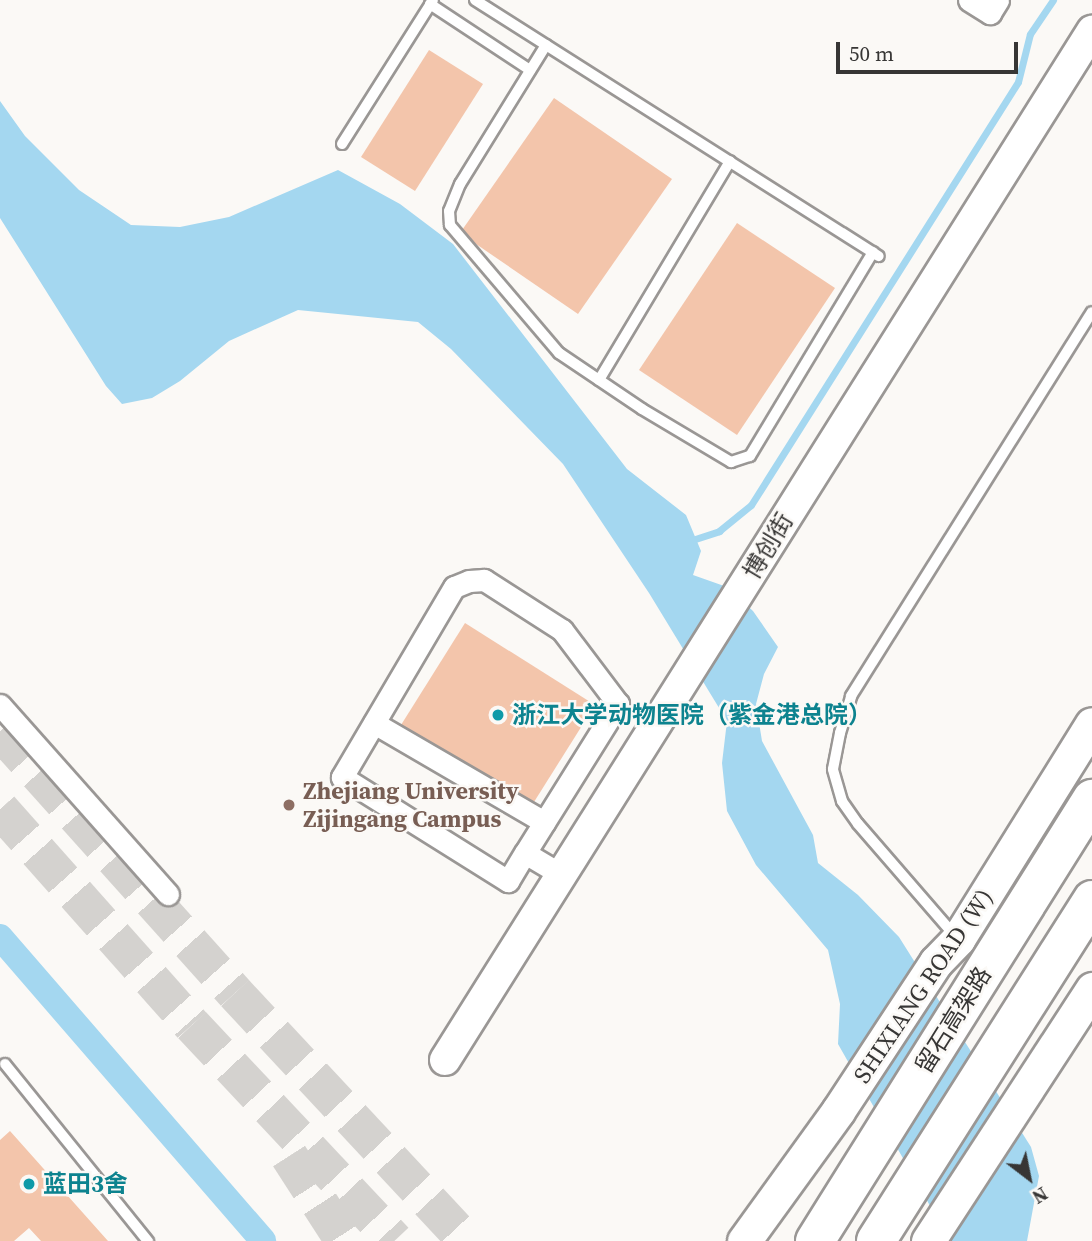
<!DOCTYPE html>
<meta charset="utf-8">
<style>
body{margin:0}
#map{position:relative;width:1092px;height:1241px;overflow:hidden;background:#fbf9f6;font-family:"Source Serif 4","Noto Sans SC",serif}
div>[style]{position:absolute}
.water>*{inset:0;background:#a4d7f0}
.stream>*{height:7px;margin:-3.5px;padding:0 3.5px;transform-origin:3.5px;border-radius:3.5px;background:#a4d7f0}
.canal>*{height:26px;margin:-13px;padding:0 13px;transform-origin:13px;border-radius:13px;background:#a4d7f0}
.building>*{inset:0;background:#f3c5ab}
.highway-tunnel>*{height:38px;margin-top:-19px;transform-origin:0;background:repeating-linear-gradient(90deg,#d4d2cf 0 38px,transparent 0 57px)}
.roads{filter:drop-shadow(2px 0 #9a9795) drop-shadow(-2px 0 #9a9795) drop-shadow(0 2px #9a9795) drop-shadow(0 -2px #9a9795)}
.lane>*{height:10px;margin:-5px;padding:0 5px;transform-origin:5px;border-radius:5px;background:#fff}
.street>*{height:21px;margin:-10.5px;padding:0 10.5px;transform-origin:10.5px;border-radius:10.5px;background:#fff}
.secondary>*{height:30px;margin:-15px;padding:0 15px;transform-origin:15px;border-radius:15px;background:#fff}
.primary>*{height:33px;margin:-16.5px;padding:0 16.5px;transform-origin:16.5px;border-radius:16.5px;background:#fff}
.highway>*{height:38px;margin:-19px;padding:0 19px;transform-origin:19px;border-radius:19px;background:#fff}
.dots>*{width:19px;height:19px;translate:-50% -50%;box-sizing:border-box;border:4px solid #fbf9f6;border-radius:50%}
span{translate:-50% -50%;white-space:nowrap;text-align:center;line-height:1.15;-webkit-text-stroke:5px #fbf9f6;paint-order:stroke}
.street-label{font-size:24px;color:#373635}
.culture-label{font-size:24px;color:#0d838f;font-weight:700}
.left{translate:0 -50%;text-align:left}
.education-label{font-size:24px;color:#785e54;font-weight:700}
.north{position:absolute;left:994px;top:1143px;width:70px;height:70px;-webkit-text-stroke:5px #fbf9f6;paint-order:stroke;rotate:148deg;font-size:19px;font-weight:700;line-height:28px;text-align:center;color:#373635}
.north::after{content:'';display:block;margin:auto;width:24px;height:32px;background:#373635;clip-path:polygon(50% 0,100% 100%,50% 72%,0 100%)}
.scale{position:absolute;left:836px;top:42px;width:182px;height:32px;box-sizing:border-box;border:4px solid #373635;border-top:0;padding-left:9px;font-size:21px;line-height:24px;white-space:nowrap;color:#373635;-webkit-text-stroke:5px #fbf9f6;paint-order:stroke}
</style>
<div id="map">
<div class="water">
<i style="clip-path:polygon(0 101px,25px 136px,79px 190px,131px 225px,180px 227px,229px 217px,338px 170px,400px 204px,453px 244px,627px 469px,686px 515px,701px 551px,693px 575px,727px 587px,753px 611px,778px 647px,764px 674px,756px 704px,762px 741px,813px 835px,818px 863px,858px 895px,899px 937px,1031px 1147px,1039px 1176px,1027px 1241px,950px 1241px,838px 1044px,840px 1004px,828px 950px,756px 865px,727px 811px,722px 763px,727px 721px,649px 593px,563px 464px,451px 349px,418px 322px,298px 310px,229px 341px,180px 381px,152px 398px,122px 404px,106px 386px,0 218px)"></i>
</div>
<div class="stream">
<i style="left:689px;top:541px;width:32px;rotate:-18deg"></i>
<i style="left:719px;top:531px;width:41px;rotate:-39.1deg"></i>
<i style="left:751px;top:505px;width:500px;rotate:-57.74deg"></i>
<i style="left:1018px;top:82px;width:49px;rotate:-76deg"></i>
<i style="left:1030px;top:34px;width:41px;rotate:-55.9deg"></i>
</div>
<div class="canal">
<i style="left:0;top:937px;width:402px;rotate:49.1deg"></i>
</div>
<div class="building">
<i style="clip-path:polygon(429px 50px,483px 84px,415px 191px,361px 157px)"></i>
<i style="clip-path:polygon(554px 98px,672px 179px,578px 314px,460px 233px)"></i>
<i style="clip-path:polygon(737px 223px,835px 288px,737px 435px,639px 370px)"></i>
<i style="clip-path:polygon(465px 623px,595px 705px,534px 802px,401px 725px)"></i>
<i style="clip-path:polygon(10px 1131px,108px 1241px,41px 1241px,29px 1228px,14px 1241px,0 1241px,0 1140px)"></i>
</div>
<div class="highway-tunnel">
<i style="left:0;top:731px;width:352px;rotate:48.1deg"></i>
<i style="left:235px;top:993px;width:339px;rotate:47deg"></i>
<i style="left:0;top:809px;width:289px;rotate:48.4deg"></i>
<i style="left:192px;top:1025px;width:296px;rotate:46.8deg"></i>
<i style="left:289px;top:1156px;width:101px;rotate:57.1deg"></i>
</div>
<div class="roads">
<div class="lane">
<i style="left:475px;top:0;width:478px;rotate:32.4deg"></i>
<i style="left:430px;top:4px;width:120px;rotate:33.4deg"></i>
<i style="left:546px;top:45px;width:163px;rotate:121.7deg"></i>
<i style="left:460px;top:184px;width:29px;rotate:112deg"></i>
<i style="left:449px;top:211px;width:14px;rotate:86deg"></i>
<i style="left:450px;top:225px;width:168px;rotate:49.6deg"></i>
<i style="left:559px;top:353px;width:100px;rotate:34deg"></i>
<i style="left:642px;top:409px;width:104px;rotate:30.8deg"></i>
<i style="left:731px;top:462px;width:20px;rotate:-18deg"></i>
<i style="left:750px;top:456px;width:238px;rotate:-58.9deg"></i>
<i style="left:342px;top:144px;width:170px;rotate:-57.7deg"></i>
<i style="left:599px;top:380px;width:255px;rotate:-59.1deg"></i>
<i style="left:956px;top:937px;width:150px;rotate:-130.9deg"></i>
<i style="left:858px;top:824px;width:28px;rotate:-125deg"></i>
<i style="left:842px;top:801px;width:33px;rotate:-106deg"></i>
<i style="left:833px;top:769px;width:37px;rotate:-79deg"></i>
<i style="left:840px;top:733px;width:39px;rotate:-73deg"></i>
<i style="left:851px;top:696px;width:453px;rotate:-57.9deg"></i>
<i style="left:5px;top:1064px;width:228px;rotate:51.1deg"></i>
</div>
<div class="street">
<i style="left:969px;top:0;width:25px;rotate:32deg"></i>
<i style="left:990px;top:13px;width:15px;rotate:-58deg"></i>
<i style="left:0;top:705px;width:253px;rotate:48.4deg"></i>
<i style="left:374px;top:723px;width:197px;rotate:30.2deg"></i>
<i style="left:525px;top:853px;width:176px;rotate:-58deg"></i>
<i style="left:618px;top:704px;width:93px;rotate:-127.1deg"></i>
<i style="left:562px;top:630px;width:93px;rotate:-147.3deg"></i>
<i style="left:484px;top:580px;width:15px;rotate:176deg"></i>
<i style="left:469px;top:581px;width:16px;rotate:158deg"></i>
<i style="left:454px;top:587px;width:221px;rotate:120.5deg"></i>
<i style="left:342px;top:777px;width:196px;rotate:32.1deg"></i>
<i style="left:508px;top:881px;width:33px;rotate:-59deg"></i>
<i style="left:525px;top:853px;width:43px;rotate:30.7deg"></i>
</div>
<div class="secondary">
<i style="left:445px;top:1060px;width:1216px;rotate:-57.84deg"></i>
</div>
<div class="primary">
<i style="left:744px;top:1241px;width:160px;rotate:-54.1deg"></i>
<i style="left:838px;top:1111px;width:178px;rotate:-56.7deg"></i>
<i style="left:936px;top:962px;width:32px;rotate:-46deg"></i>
<i style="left:958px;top:939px;width:253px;rotate:-58.1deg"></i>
<i style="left:928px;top:1241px;width:301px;rotate:-56.9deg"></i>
</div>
<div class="highway">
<i style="left:815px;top:1241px;width:522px;rotate:-57.92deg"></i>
<i style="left:876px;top:1241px;width:404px;rotate:-57.6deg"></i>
</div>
</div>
<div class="dots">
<i style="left:498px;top:715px;background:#0f9aa8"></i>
<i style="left:289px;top:805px;background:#8d6e63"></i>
<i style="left:29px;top:1184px;background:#0f9aa8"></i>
</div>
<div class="street-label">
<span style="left:768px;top:546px;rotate:-59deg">博创街</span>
<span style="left:923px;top:986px;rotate:-56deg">SHIXIANG ROAD (W)</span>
<span style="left:953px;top:1020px;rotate:-58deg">留石高架路</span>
</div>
<div class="culture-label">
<span class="left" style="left:512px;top:715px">浙江大学动物医院（紫金港总院）</span>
<span class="left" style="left:43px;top:1184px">蓝田3舍</span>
</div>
<div class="education-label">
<span class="left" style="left:303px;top:805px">Zhejiang University<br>Zijingang Campus</span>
</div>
<div class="north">N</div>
<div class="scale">50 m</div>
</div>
